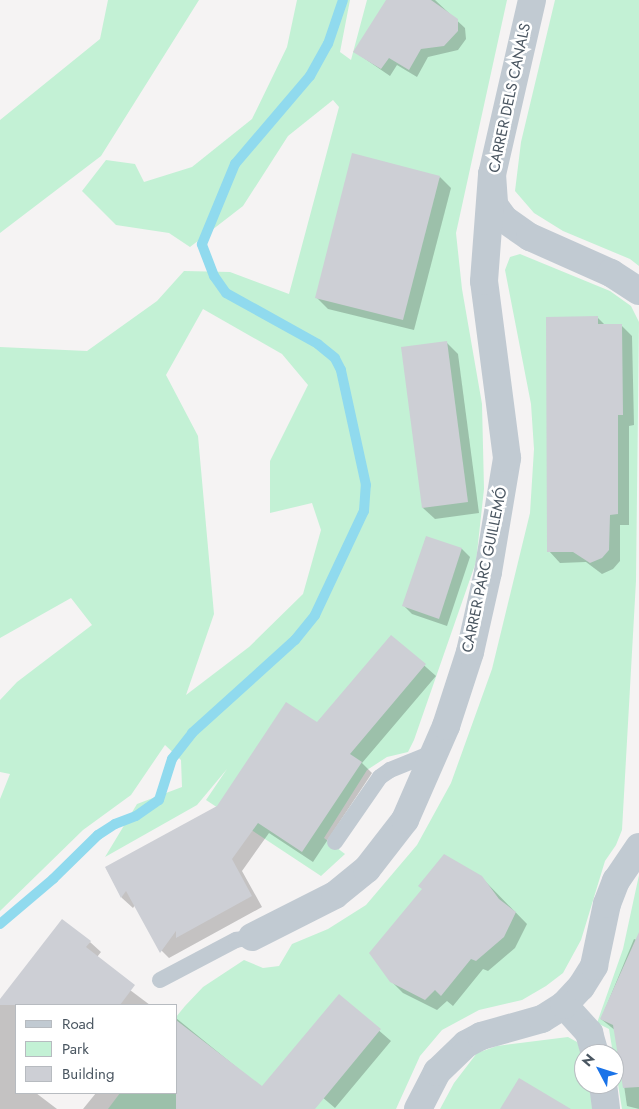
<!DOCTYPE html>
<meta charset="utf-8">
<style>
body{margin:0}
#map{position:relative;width:639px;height:1109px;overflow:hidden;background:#f5f3f3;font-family:Jost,sans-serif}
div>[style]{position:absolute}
.green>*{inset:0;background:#c3f1d5}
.shadow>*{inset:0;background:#0003}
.stream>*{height:10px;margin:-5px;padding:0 5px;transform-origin:5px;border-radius:5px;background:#90daee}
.building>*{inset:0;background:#cdcfd5}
.service>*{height:16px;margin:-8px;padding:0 8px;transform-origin:8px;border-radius:8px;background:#c1cad2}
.minor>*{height:28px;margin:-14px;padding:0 14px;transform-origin:14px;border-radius:14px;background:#c1cad2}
span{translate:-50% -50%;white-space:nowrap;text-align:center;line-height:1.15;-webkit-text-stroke:5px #fff;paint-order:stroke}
.street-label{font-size:15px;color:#4a5661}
.legend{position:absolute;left:15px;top:1004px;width:162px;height:90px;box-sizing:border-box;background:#fff;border:1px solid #b7bbc0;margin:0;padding:6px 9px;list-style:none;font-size:15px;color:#4a5661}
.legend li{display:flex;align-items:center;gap:10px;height:25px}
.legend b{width:25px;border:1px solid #b7bbc0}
.north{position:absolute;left:574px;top:1044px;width:50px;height:50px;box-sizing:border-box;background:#fff;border:1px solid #b7bbc0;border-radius:50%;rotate:310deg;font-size:14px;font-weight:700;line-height:20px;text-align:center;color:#4a5661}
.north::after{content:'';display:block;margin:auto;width:18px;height:22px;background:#1a73e8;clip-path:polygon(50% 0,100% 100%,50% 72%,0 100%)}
</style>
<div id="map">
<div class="green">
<i style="clip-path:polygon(108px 0,199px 0,101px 156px,0 233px,0 120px,100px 39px)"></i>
<i style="clip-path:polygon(evenodd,297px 0,350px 0,340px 52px,351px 60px,367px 0,507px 0,456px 233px,462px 289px,482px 404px,484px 489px,476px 562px,414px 740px,408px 752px,387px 757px,367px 770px,324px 838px,345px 854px,321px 876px,206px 800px,227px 769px,197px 805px,105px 857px,137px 804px,182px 787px,181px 760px,165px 745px,131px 795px,83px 830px,0 911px,0 799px,10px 774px,0 772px,0 700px,17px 682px,92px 625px,71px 598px,0 638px,0 347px,87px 351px,157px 301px,184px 271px,230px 272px,289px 294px,339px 107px,333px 100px,288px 136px,243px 206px,190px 247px,169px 233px,116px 225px,82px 191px,106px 160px,135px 164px,144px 182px,192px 167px,252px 119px,287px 47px,297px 0,203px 309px,282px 354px,308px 385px,270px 461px,270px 513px,312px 503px,321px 530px,303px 594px,249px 647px,186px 695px,214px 614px,198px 436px,166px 375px,203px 309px)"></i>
<i style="clip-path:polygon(555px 0,639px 0,639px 266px,630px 259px,563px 231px,534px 213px,515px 191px,521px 142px)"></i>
<i style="clip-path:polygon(520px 254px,610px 291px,631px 306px,639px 322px,636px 581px,622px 830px,616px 845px,605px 861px,581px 940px,563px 973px,546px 986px,522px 1000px,479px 1010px,442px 1030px,420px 1056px,396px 1109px,108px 1109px,120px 1093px,176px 1093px,176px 1017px,185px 1006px,203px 987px,244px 960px,263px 968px,279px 966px,292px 944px,328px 929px,366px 905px,417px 845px,451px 783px,492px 669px,530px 513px,534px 449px,531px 404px,505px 270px,510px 257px)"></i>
<i style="clip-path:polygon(639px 875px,639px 1109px,622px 1109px,609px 1029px,597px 1023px,623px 949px)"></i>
<i style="clip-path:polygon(568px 1037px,577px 1042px,584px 1054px,584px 1084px,591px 1084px,592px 1109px,440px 1109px,454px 1083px,477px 1053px,497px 1046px)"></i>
</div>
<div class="shadow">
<i style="clip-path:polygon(388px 0,435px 0,465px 28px,466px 39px,458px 50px,428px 57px,417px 77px,397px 65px,390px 76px,355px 52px)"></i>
<i style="clip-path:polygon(440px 177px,451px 188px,414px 330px,328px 309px,316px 297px)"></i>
<i style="clip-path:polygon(597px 317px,605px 325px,621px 325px,632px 336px,634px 425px,629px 426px,629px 525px,620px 525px,620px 561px,613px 569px,602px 574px,586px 562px,560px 563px,549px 551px)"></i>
<i style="clip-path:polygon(447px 343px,458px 354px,479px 513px,435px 519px,423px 508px)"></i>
<i style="clip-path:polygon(426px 538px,462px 549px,470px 557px,447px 626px,412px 614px,404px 606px)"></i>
<i style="clip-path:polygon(391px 636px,436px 676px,362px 763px,372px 773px,313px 862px,269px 833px,242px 871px,262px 907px,169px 958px,158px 947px,135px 905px,133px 908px,122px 898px,106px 868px,217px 807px,318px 724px)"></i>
<i style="clip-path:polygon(481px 877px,527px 924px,515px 948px,488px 971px,483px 969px,453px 1006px,447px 1001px,437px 1010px,403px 993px,391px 981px)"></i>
<i style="clip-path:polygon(634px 939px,639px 941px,639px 1109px,627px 1106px,616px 1031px,601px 1019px)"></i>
<i style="clip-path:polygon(90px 942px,101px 952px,97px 957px,122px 984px,150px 1005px,16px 1005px,16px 1093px,36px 1093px,57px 1109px,0 1109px,0 1001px)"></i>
<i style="clip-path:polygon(339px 996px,391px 1041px,335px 1108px,315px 1091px,300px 1109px,83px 1109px,96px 1093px,176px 1093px,176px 1018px,262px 1088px)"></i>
</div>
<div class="stream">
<i style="left:0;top:924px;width:70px;rotate:-40.3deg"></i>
<i style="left:53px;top:879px;width:63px;rotate:-44.4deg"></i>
<i style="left:98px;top:835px;width:20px;rotate:-33deg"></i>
<i style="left:115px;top:824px;width:22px;rotate:-21deg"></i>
<i style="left:136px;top:816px;width:28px;rotate:-35deg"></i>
<i style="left:159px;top:800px;width:43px;rotate:-72.4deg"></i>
<i style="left:172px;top:759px;width:33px;rotate:-52deg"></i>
<i style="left:192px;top:733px;width:139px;rotate:-42.1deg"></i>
<i style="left:295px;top:640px;width:32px;rotate:-51deg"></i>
<i style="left:315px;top:615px;width:115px;rotate:-64.8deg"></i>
<i style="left:364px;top:511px;width:26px;rotate:-86deg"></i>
<i style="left:366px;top:485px;width:118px;rotate:-102.3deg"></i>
<i style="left:341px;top:370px;width:13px;rotate:-117deg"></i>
<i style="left:335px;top:358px;width:22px;rotate:-141deg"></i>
<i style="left:318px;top:344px;width:105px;rotate:-151deg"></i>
<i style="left:226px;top:293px;width:21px;rotate:-125deg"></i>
<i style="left:214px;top:276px;width:34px;rotate:-111deg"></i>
<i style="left:202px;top:244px;width:87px;rotate:-67.6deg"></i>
<i style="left:235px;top:164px;width:116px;rotate:-49.6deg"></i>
<i style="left:310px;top:76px;width:37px;rotate:-61deg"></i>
<i style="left:328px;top:44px;width:46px;rotate:-71.2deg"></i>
</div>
<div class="building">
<i style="clip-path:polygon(386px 0,431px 0,458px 19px,458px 31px,444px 46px,421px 49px,409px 70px,389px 58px,381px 69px,353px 52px)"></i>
<i style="clip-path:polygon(352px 153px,440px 176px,403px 320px,315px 298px)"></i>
<i style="clip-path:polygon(598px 316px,598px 324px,622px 324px,623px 415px,618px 415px,618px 514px,610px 515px,609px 550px,602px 558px,590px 563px,573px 552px,547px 552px,546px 317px)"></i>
<i style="clip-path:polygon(447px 341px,468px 502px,422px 508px,401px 347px)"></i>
<i style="clip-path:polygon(426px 536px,462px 548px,439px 619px,402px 606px)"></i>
<i style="clip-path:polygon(391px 635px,426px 664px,350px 754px,362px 762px,302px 852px,258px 823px,232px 859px,252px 896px,176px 938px,176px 931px,160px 953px,126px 891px,121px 898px,105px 867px,217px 806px,286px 702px,317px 722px)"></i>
<i style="clip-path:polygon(444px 854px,482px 876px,499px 899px,516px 912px,504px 937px,476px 961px,471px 959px,441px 996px,435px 990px,425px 1000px,390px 982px,369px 953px,422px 889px,418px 886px)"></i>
<i style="clip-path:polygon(62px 919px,91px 941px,86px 947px,135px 985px,120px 1005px,0 1005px,0 999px)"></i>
<i style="clip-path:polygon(639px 932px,639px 1087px,623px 1088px,613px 1025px,600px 1019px)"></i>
<i style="clip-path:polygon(339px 994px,381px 1029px,315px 1109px,176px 1109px,176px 1020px,262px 1086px)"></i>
<i style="clip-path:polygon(519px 1078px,571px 1109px,500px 1109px)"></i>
</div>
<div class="service">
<i style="left:335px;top:842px;width:79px;rotate:-55.3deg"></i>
<i style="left:380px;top:777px;width:12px;rotate:-35deg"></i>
<i style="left:390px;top:770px;width:38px;rotate:-22deg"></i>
<i style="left:425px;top:756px;width:11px;rotate:-45deg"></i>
<i style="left:160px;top:980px;width:86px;rotate:-27.8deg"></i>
<i style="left:236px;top:940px;width:16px;rotate:-11deg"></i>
</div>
<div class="minor">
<i style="left:532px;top:0;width:179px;rotate:102.9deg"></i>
<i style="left:492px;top:174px;width:31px;rotate:86deg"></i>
<i style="left:494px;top:205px;width:17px;rotate:54deg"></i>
<i style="left:504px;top:219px;width:32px;rotate:35deg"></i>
<i style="left:530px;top:237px;width:89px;rotate:24deg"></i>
<i style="left:611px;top:273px;width:33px;rotate:33deg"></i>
<i style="left:252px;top:937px;width:93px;rotate:-26.8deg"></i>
<i style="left:335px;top:895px;width:41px;rotate:-39.1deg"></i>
<i style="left:367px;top:869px;width:62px;rotate:-52.2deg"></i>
<i style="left:405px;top:820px;width:103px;rotate:-66.4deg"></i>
<i style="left:446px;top:726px;width:78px;rotate:-72deg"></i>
<i style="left:470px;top:652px;width:82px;rotate:-77.3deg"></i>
<i style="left:488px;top:572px;width:116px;rotate:-80.5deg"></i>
<i style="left:507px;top:458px;width:178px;rotate:-97.4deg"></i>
<i style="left:484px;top:281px;width:107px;rotate:-85.7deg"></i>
<i style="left:564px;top:1005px;width:38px;rotate:48deg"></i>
<i style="left:589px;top:1033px;width:22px;rotate:74deg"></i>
<i style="left:603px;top:1084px;width:25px;rotate:83deg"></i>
<i style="left:418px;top:1109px;width:42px;rotate:-62.8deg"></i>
<i style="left:437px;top:1072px;width:40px;rotate:-44deg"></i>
<i style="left:466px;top:1044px;width:17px;rotate:-28deg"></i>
<i style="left:481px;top:1036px;width:63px;rotate:-15.6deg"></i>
<i style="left:542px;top:1019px;width:26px;rotate:-32deg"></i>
<i style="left:564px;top:1005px;width:25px;rotate:-47deg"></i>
<i style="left:581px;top:987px;width:25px;rotate:-58deg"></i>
<i style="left:594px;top:966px;width:63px;rotate:-78.2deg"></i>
<i style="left:607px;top:904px;width:25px;rotate:-69deg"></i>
<i style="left:616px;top:881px;width:41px;rotate:-55.9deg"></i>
</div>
<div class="street-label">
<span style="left:510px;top:98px;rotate:-78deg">CARRER DELS CANALS</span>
<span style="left:485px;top:570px;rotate:-78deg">CARRER PARC GUILLEMÓ</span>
</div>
<ul class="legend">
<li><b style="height:6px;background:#c1cad2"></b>Road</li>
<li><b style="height:14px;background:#c3f1d5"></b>Park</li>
<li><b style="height:14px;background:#cdcfd5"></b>Building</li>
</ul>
<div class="north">N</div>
</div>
